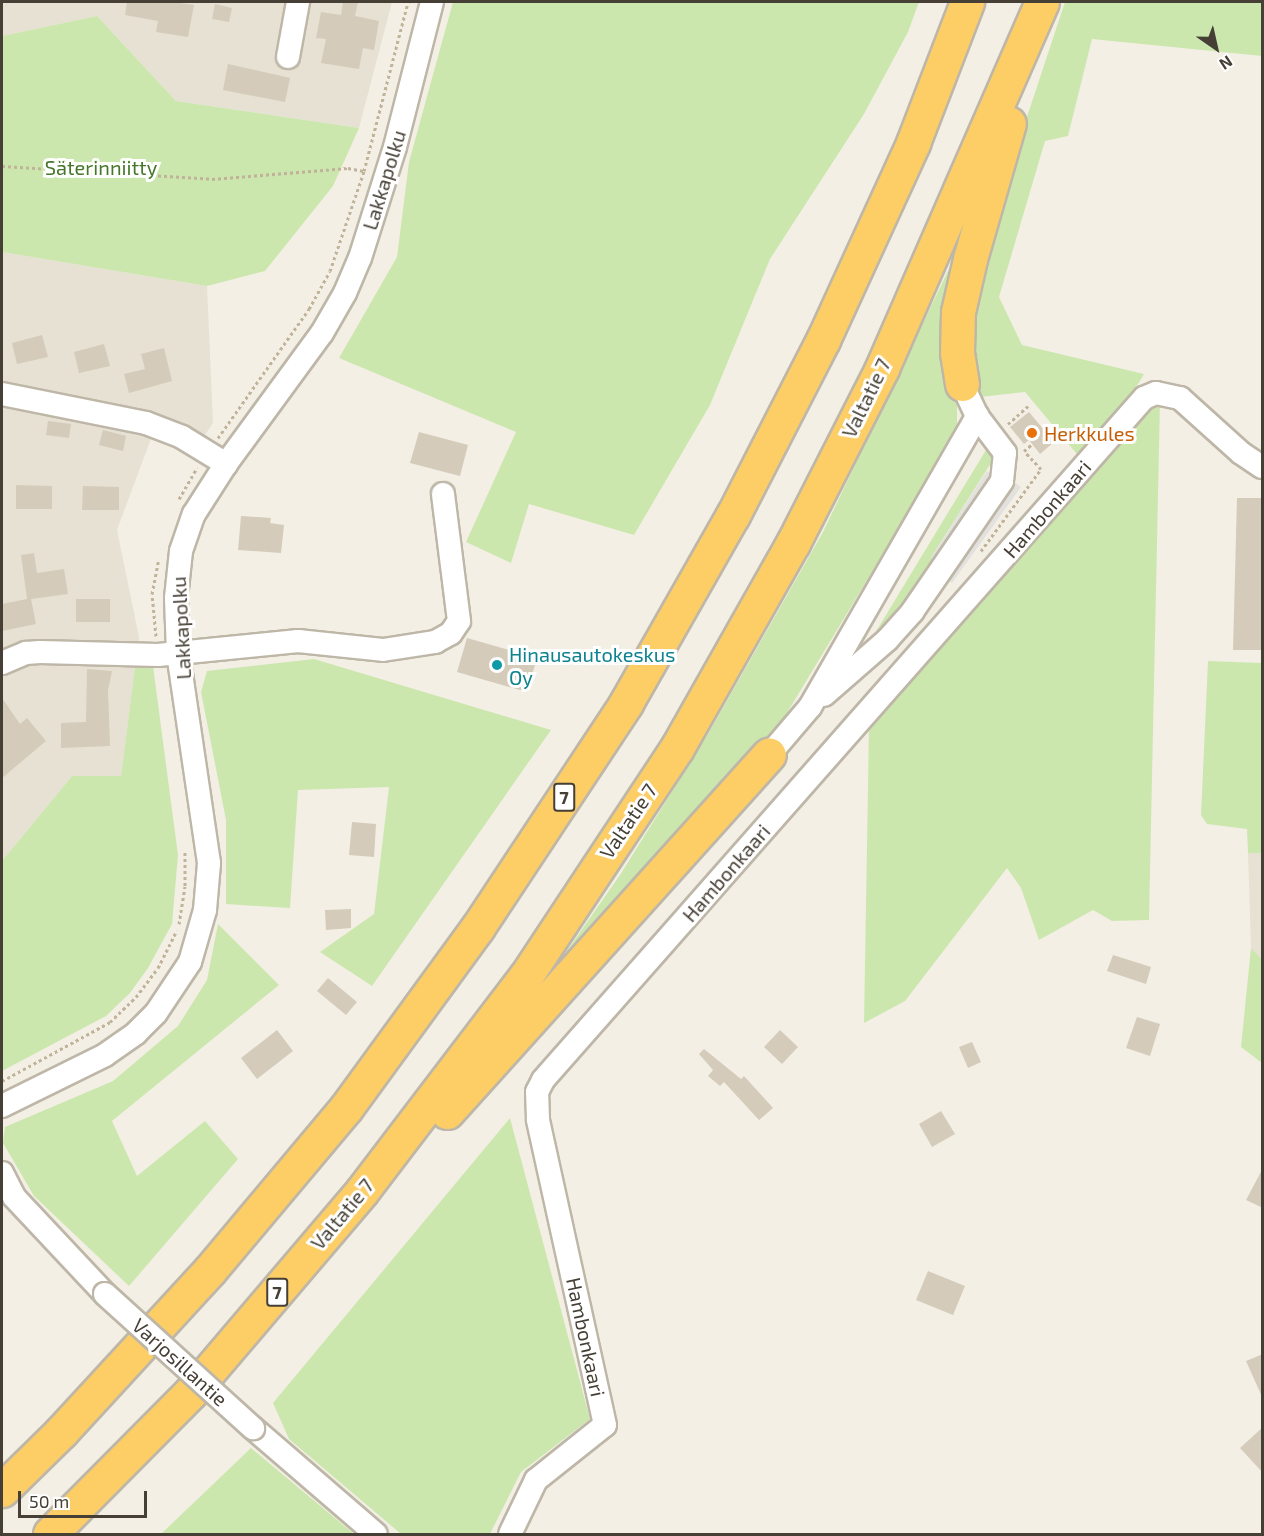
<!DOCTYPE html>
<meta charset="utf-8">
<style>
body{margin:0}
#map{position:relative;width:1264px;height:1536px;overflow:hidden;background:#f3efe5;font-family:"Exo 2",sans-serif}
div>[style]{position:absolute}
.residential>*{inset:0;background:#e6e1d3}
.green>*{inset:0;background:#cce7ae}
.parking>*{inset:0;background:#e3e1de}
.building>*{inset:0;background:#d4cbbb}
.path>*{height:3px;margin-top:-1.5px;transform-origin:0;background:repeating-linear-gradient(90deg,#c0b399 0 3px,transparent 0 6px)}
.roads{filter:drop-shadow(2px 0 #beb7a8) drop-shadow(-2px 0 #beb7a8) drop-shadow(0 2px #beb7a8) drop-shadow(0 -2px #beb7a8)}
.minor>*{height:22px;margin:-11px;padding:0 11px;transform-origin:11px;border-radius:11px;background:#fff}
.highway>*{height:33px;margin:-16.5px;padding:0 16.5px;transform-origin:16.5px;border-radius:16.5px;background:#fdcd66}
.bridges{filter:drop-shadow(2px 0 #beb7a8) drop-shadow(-2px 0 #beb7a8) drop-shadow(0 2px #beb7a8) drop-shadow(0 -2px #beb7a8)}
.minor-bridge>*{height:22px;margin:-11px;padding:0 11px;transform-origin:11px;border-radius:11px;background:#fff}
.dots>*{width:16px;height:16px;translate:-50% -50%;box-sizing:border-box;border:3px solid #fff;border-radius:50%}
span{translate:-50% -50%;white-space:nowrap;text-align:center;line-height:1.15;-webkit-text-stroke:6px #fff;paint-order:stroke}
.shield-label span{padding:2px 4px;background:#fff;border:2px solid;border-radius:4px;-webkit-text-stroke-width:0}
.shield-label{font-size:18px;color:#453f35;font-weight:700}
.park-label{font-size:20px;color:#457629}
.street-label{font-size:20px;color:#453f35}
.food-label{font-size:20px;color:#c56008}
.left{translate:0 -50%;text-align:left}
.culture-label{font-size:20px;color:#0d838f}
.frame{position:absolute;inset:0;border:3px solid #453f35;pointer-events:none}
.north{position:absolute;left:1186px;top:18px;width:60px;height:60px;-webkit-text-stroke:4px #fff;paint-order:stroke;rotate:146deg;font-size:16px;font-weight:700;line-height:24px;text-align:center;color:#453f35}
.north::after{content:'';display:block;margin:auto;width:21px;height:27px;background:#453f35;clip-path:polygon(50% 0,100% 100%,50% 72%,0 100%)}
.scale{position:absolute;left:18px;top:1491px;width:129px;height:27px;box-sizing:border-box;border:3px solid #453f35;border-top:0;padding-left:8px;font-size:18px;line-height:21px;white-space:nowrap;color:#453f35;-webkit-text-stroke:4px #fff;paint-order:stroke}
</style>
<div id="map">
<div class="residential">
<i style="clip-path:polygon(2px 2px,392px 2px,359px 128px,176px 101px,97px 16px,2px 36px)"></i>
<i style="clip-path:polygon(2px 252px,207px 286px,213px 423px,190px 457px,152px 436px,117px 530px,139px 637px,121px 776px,72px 776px,2px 861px)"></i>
<i style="clip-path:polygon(1248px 853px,1262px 853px,1262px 959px,1251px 948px)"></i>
</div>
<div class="green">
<i style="clip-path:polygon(453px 2px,919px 2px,908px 32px,864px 114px,770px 259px,710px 405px,634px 535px,529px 504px,511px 563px,466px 542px,516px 432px,339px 358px,397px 257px,409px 162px)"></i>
<i style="clip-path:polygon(1065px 2px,1262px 2px,1262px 56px,1092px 39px,1068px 136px,1045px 141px,999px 297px,1022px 345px,1144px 374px,1123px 409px,1081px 459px,1025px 392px,980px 397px,970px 359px,970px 313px,1018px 144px)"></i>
<i style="clip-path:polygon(97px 16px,176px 101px,359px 128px,333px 186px,265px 271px,207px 286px,2px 252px,2px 36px)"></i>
<i style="clip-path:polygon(958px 250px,950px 366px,957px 405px,957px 431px,764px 751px,550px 975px,620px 875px,708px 734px,823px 532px)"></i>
<i style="clip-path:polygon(1160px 401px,1149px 920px,1112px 921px,1093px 910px,1039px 940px,1021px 888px,1007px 868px,905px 1001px,864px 1023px,869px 726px,1142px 407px)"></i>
<i style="clip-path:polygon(989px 445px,995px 451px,993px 460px,932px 556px,930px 578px,869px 643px)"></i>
<i style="clip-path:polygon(314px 659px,551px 730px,372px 986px,320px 952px,374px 914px,389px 787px,298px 790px,290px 908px,226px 904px,226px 820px,201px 692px,207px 671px)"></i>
<i style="clip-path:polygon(1208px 661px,1262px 663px,1262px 853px,1248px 853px,1247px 829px,1207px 824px,1201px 815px)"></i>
<i style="clip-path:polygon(153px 666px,178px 855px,172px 924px,148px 968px,130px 993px,106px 1016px,2px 1071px,2px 861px,72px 776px,121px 776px,135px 667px)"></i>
<i style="clip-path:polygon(218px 924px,279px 985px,112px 1121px,137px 1176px,205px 1121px,238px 1159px,129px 1286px,34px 1196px,3px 1143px,5px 1127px,113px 1081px,178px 1026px,207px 980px)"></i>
<i style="clip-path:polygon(1251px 948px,1262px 959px,1262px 1063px,1241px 1047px)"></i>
<i style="clip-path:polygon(510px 1118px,590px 1419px,521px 1472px,490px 1534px,401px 1534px,289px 1439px,273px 1403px)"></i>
<i style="clip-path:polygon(251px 1448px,354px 1534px,161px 1534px)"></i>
</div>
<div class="parking">
<i style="clip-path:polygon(987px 471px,999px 479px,930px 578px,932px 556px)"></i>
<i style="clip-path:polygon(1010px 479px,1021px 487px,952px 583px,941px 575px)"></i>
</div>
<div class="building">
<i style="clip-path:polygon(127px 2px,172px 2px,194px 5px,188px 37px,156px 32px,158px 21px,125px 15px)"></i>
<i style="clip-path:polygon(343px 2px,358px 2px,355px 16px,379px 21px,374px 50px,363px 48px,359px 69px,321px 63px,326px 39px,316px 38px,321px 12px,341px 15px)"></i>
<i style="clip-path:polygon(215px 4px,232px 8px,229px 22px,212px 19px)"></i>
<i style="clip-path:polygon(228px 64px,290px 78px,285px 102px,223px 90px)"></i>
<i style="clip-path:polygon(42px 335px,48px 357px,17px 364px,12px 343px)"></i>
<i style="clip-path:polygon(104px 344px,110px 366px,79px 373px,74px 352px)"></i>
<i style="clip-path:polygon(164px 348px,172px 381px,129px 393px,124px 374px,145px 369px,141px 354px)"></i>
<i style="clip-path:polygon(1029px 412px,1054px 442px,1040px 454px,1029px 440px,1024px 444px,1010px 427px)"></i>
<i style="clip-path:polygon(48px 421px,71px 424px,69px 438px,46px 435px)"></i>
<i style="clip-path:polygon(103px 430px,126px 436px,123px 451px,99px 445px)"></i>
<i style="clip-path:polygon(419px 432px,468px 445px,460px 476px,410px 463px)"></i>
<i style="clip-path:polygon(16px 485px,52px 486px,52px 509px,16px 509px)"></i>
<i style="clip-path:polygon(83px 486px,119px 487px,119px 510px,82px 510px)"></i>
<i style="clip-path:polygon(1237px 498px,1263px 498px,1263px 650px,1233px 650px)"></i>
<i style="clip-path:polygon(241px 516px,271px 518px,270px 523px,284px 525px,281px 553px,238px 550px)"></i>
<i style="clip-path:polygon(34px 553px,37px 573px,64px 569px,68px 594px,31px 599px,36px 624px,2px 631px,2px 604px,27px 599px,21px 555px)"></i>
<i style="clip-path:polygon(76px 599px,110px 599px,110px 622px,76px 622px)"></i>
<i style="clip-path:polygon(467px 638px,537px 658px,527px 692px,457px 672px)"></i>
<i style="clip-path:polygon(87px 669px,112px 671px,108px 690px,110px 746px,61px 748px,61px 723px,86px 722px)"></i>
<i style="clip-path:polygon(2px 698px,20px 724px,27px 718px,46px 741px,2px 778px)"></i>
<i style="clip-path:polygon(352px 822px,376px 824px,374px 857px,349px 855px)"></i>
<i style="clip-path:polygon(351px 909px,351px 928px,326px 930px,325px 910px)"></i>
<i style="clip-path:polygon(1113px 955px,1151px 967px,1146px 984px,1107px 971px)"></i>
<i style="clip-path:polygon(328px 978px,357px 1002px,346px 1015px,317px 991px)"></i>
<i style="clip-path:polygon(1137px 1017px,1160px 1024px,1150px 1056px,1126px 1048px)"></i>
<i style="clip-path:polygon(277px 1030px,293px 1051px,257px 1079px,241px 1058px)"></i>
<i style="clip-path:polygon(780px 1030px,798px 1047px,782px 1064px,764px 1047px)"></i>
<i style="clip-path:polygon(972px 1042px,981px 1062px,968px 1068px,959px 1047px)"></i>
<i style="clip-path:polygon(704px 1049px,741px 1079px,744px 1076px,773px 1108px,759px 1120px,724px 1082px,720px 1086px,708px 1076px,713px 1070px,699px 1054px)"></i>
<i style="clip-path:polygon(941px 1111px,955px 1134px,932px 1147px,919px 1124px)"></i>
<i style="clip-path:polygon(1263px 1168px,1263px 1208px,1246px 1200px)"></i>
<i style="clip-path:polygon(928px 1271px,965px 1286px,953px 1315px,916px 1300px)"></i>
<i style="clip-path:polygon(1263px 1354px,1263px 1399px,1246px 1361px)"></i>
<i style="clip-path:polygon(1263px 1427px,1263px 1473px,1240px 1448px)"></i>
</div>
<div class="path">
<i style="left:2px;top:166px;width:210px;rotate:3.5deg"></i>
<i style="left:212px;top:179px;width:136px;rotate:-4.6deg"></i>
<i style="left:348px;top:168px;width:16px;rotate:11deg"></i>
<i style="left:1008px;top:424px;width:28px;rotate:-42deg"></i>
<i style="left:218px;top:438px;width:158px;rotate:-54.8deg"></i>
<i style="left:309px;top:309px;width:43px;rotate:-61.1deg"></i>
<i style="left:330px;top:271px;width:106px;rotate:-71.2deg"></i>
<i style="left:364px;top:171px;width:175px;rotate:-75.4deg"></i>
<i style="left:1024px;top:451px;width:11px;rotate:-41deg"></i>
<i style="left:179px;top:499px;width:36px;rotate:-60deg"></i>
<i style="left:981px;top:551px;width:102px;rotate:-53.8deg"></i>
<i style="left:1041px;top:469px;width:23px;rotate:-133deg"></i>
<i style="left:156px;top:636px;width:42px;rotate:-95.4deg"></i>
<i style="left:152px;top:594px;width:33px;rotate:-79deg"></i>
<i style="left:179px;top:924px;width:38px;rotate:-81deg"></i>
<i style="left:185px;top:886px;width:36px;rotate:-90deg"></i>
<i style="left:2px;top:1081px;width:123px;rotate:-28.6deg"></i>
<i style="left:110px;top:1022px;width:36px;rotate:-44deg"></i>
<i style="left:136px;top:997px;width:36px;rotate:-53deg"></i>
<i style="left:158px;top:968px;width:42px;rotate:-63.4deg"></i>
</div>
<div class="roads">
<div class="minor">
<i style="left:288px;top:57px;width:56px;rotate:-79.7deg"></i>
<i style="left:2px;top:394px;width:147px;rotate:11.4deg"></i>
<i style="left:146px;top:423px;width:39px;rotate:21deg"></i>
<i style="left:182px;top:437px;width:52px;rotate:31.5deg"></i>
<i style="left:2px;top:663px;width:26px;rotate:-23deg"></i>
<i style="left:26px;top:653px;width:14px;rotate:-4deg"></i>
<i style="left:40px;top:652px;width:118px;rotate:1.5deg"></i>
<i style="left:158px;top:655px;width:141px;rotate:-5.7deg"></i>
<i style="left:298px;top:641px;width:85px;rotate:6deg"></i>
<i style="left:383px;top:650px;width:53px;rotate:-8.7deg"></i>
<i style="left:435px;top:642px;width:18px;rotate:-29deg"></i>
<i style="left:451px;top:633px;width:14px;rotate:-56deg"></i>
<i style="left:459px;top:621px;width:128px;rotate:-97.2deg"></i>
<i style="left:824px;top:695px;width:84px;rotate:-41.1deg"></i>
<i style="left:887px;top:640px;width:38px;rotate:-48deg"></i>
<i style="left:912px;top:612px;width:159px;rotate:-55.5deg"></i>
<i style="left:1002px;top:481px;width:28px;rotate:-84deg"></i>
<i style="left:1005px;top:453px;width:46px;rotate:-127.1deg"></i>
<i style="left:769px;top:755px;width:63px;rotate:-49.5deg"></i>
<i style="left:810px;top:707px;width:336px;rotate:-60.1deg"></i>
<i style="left:977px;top:416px;width:35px;rotate:-115deg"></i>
<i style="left:2px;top:1106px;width:115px;rotate:-26.3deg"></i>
<i style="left:105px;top:1055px;width:38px;rotate:-35deg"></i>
<i style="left:136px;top:1033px;width:28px;rotate:-45deg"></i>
<i style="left:156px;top:1013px;width:61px;rotate:-56.3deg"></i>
<i style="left:190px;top:962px;width:54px;rotate:-73.9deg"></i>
<i style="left:205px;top:910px;width:47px;rotate:-85.1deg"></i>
<i style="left:209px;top:863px;width:212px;rotate:-98.4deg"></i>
<i style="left:178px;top:653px;width:55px;rotate:-92.1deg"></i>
<i style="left:176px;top:598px;width:47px;rotate:-83.9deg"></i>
<i style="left:181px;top:551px;width:39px;rotate:-71deg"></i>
<i style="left:194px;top:514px;width:59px;rotate:-57.4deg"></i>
<i style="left:226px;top:464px;width:162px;rotate:-53.8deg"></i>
<i style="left:322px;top:333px;width:46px;rotate:-60.1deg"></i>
<i style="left:345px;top:293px;width:38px;rotate:-67deg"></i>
<i style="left:360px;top:258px;width:116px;rotate:-72.5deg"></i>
<i style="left:395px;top:147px;width:150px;rotate:-75.7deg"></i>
<i style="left:2px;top:1173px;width:27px;rotate:63deg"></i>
<i style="left:14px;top:1197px;width:133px;rotate:46.8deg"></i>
<i style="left:253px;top:1428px;width:162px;rotate:40.8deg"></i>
<i style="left:510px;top:1534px;width:60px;rotate:-64.3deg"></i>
<i style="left:536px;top:1480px;width:88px;rotate:-38.6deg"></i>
<i style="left:605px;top:1425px;width:313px;rotate:-102.4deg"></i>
<i style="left:538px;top:1119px;width:27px;rotate:-92deg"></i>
<i style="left:537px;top:1092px;width:13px;rotate:-63deg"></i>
<i style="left:543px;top:1080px;width:909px;rotate:-48.61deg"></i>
<i style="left:1144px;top:398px;width:13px;rotate:-23deg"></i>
<i style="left:1156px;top:393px;width:25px;rotate:12deg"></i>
<i style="left:1180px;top:398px;width:82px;rotate:42deg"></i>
<i style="left:1241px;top:453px;width:25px;rotate:34deg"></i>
</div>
<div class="highway">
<i style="left:962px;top:384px;width:31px;rotate:-99deg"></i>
<i style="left:957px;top:353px;width:41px;rotate:-88.6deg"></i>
<i style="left:958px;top:312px;width:54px;rotate:-77.2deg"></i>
<i style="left:970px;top:259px;width:141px;rotate:-74deg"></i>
<i style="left:447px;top:1112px;width:481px;rotate:-48deg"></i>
<i style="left:2px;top:1490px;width:83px;rotate:-44.5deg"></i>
<i style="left:61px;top:1432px;width:220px;rotate:-47.4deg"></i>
<i style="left:210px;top:1270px;width:212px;rotate:-50deg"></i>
<i style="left:346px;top:1108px;width:224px;rotate:-53.9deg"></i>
<i style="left:478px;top:927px;width:268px;rotate:-56.5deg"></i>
<i style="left:626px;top:703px;width:216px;rotate:-60.4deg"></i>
<i style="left:733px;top:515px;width:197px;rotate:-62.8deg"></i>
<i style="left:823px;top:340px;width:217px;rotate:-65.4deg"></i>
<i style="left:913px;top:143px;width:151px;rotate:-69deg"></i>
<i style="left:50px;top:1534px;width:200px;rotate:-45.2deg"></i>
<i style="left:191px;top:1392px;width:264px;rotate:-49.6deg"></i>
<i style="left:362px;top:1191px;width:270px;rotate:-52.7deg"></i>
<i style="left:526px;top:976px;width:273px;rotate:-56.5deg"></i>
<i style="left:677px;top:748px;width:236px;rotate:-60.5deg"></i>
<i style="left:793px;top:543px;width:196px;rotate:-63deg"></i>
<i style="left:882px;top:368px;width:399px;rotate:-66.4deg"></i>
</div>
</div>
<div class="bridges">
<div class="minor-bridge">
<i style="left:105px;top:1294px;width:200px;rotate:42.2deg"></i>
</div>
</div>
<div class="dots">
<i style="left:1032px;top:433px;background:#e8710a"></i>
<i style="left:497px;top:665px;background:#0f9aa8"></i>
</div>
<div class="shield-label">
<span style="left:564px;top:797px">7</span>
<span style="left:277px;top:1292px">7</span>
</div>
<div class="park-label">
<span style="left:101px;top:167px">Säterinniitty</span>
</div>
<div class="street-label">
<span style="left:384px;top:180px;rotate:-73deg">Lakkapolku</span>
<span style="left:866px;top:398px;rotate:-64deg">Valtatie 7</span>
<span style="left:1047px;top:509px;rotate:-49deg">Hambonkaari</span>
<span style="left:181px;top:628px;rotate:-93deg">Lakkapolku</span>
<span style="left:628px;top:821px;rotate:-56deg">Valtatie 7</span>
<span style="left:726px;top:873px;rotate:-49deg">Hambonkaari</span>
<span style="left:342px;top:1214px;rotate:-50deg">Valtatie 7</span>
<span style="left:586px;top:1337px;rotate:78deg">Hambonkaari</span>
<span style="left:180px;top:1362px;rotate:42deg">Varjosillantie</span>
</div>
<div class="food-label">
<span class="left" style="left:1044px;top:433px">Herkkules</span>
</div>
<div class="culture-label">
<span class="left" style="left:509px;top:666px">Hinausautokeskus<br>Oy</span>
</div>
<div class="frame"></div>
<div class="north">N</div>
<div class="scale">50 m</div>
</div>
